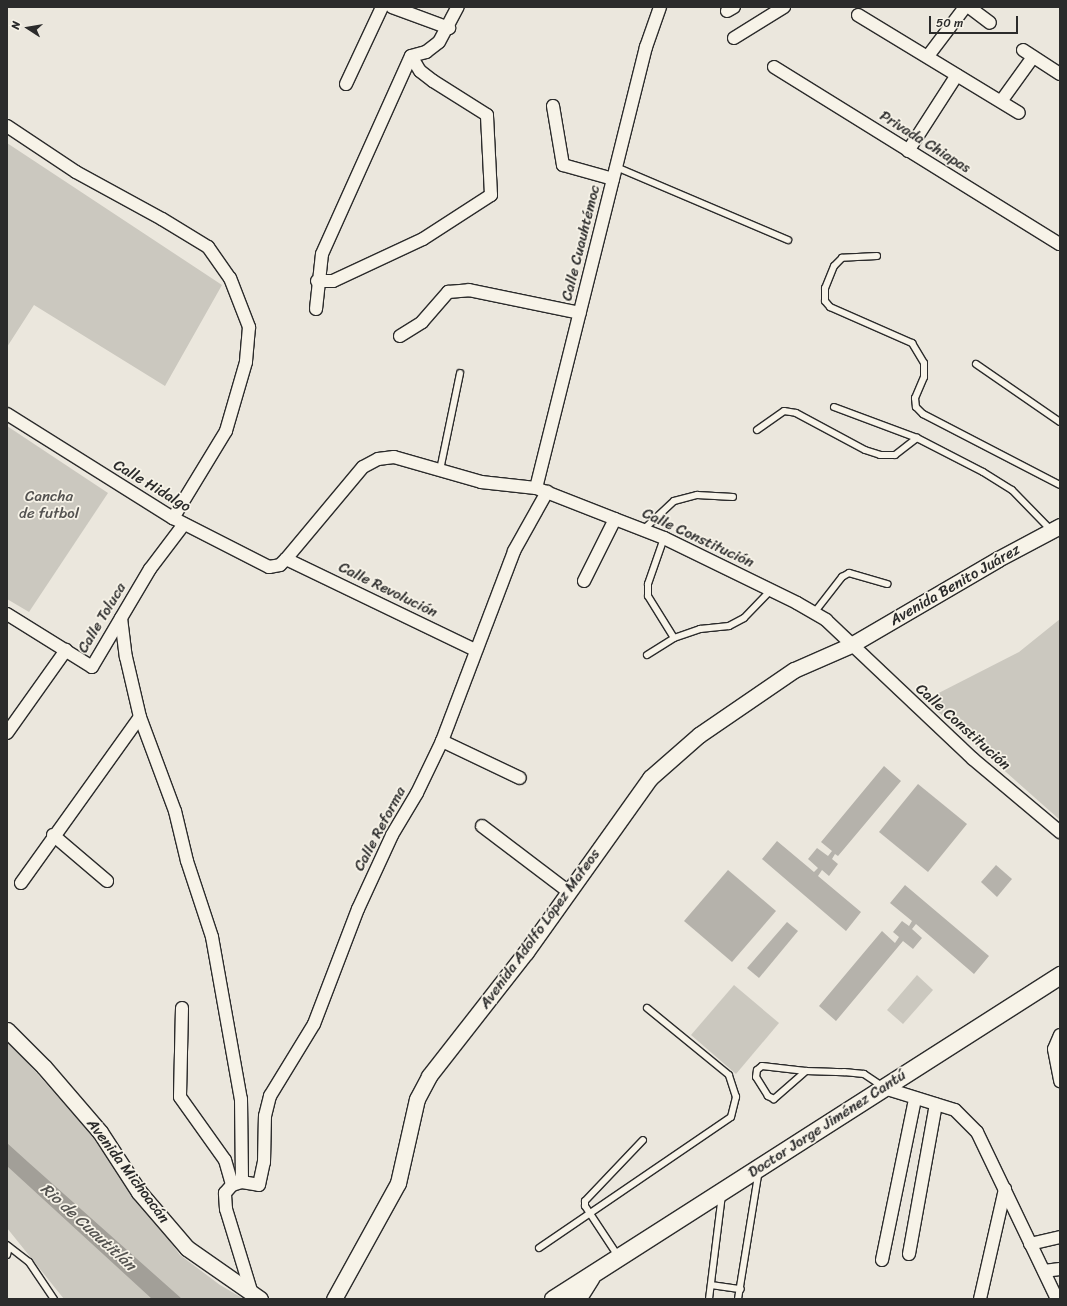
<!DOCTYPE html>
<meta charset="utf-8">
<style>
body{margin:0}
#map{position:relative;width:1067px;height:1306px;overflow:hidden;background:#ebe7dd;font-family:Sriracha,sans-serif}
div>[style]{position:absolute}
.green>*{inset:0;background:#cbc8bf}
.water>*{inset:0;background:#a29f98}
.building>*{inset:0;background:#b5b2ab}
.roads{filter:drop-shadow(1px 0 #2b2b2b) drop-shadow(-1px 0 #2b2b2b) drop-shadow(0 1px #2b2b2b) drop-shadow(0 -1px #2b2b2b)}
.service>*{height:6px;margin:-3px;padding:0 3px;transform-origin:3px;border-radius:3px;background:#f7f3e8}
.minor>*{height:12px;margin:-6px;padding:0 6px;transform-origin:6px;border-radius:6px;background:#f7f3e8}
.tertiary>*{height:15px;margin:-7.5px;padding:0 7.5px;transform-origin:7.5px;border-radius:7.5px;background:#f7f3e8}
.secondary>*{height:17px;margin:-8.5px;padding:0 8.5px;transform-origin:8.5px;border-radius:8.5px;background:#f7f3e8}
span{translate:-50% -50%;white-space:nowrap;text-align:center;line-height:1.15;-webkit-text-stroke:3.5px #f7f3e8;paint-order:stroke}
.street-label{font-size:15px;color:#2b2b2b}
.park-label{font-size:15px;color:#535250}
.water-label{font-size:16px;color:#555451;font-style:italic}
.frame{position:absolute;inset:0;border:8px solid #2b2b2b;pointer-events:none}
.north{position:absolute;left:8px;top:8px;width:40px;height:40px;-webkit-text-stroke:3px #f7f3e8;paint-order:stroke;rotate:282deg;font-size:11px;font-weight:700;line-height:16px;text-align:center;color:#2b2b2b}
.north::after{content:'';display:block;margin:auto;width:14px;height:18px;background:#2b2b2b;clip-path:polygon(50% 0,100% 100%,50% 72%,0 100%)}
.scale{position:absolute;left:929px;top:16px;width:89px;height:18px;box-sizing:border-box;border:2px solid #2b2b2b;border-top:0;padding-left:5px;font-size:12px;line-height:14px;white-space:nowrap;color:#2b2b2b;-webkit-text-stroke:3px #f7f3e8;paint-order:stroke}
</style>
<div id="map">
<div class="green">
<i style="clip-path:polygon(7px 143px,222px 285px,165px 386px,34px 305px,7px 347px)"></i>
<i style="clip-path:polygon(7px 426px,108px 493px,29px 612px,7px 599px)"></i>
<i style="clip-path:polygon(1060px 619px,1060px 820px,925px 700px,1019px 652px)"></i>
<i style="clip-path:polygon(917px 975px,933px 990px,903px 1024px,887px 1010px)"></i>
<i style="clip-path:polygon(734px 985px,779px 1023px,736px 1074px,691px 1035px)"></i>
<i style="clip-path:polygon(7px 1040px,93px 1136px,180px 1255px,220px 1285px,244px 1299px,64px 1299px,7px 1228px)"></i>
</div>
<div class="water">
<i style="clip-path:polygon(7px 1143px,28px 1162px,182px 1299px,152px 1299px,7px 1166px)"></i>
</div>
<div class="building">
<i style="clip-path:polygon(884px 766px,901px 781px,838px 856px,835px 854px,832px 859px,838px 864px,829px 876px,822px 870px,818px 876px,861px 912px,846px 931px,762px 859px,777px 841px,814px 872px,818px 868px,808px 859px,817px 848px,828px 856px,832px 851px,821px 842px)"></i>
<i style="clip-path:polygon(918px 784px,967px 824px,928px 872px,879px 832px)"></i>
<i style="clip-path:polygon(996px 865px,1012px 879px,997px 897px,981px 882px)"></i>
<i style="clip-path:polygon(728px 870px,776px 911px,732px 962px,684px 921px)"></i>
<i style="clip-path:polygon(905px 885px,989px 956px,974px 974px,916px 924px,912px 929px,922px 938px,913px 949px,903px 941px,836px 1021px,819px 1006px,882px 931px,895px 943px,899px 937px,893px 932px,902px 921px,909px 926px,912px 921px,890px 903px)"></i>
<i style="clip-path:polygon(787px 922px,798px 931px,759px 978px,747px 968px)"></i>
</div>
<div class="roads">
<div class="service">
<i style="left:616px;top:167px;width:187px;rotate:23deg"></i>
<i style="left:877px;top:256px;width:35px;rotate:177deg"></i>
<i style="left:842px;top:258px;width:11px;rotate:135deg"></i>
<i style="left:834px;top:266px;width:24px;rotate:112deg"></i>
<i style="left:825px;top:288px;width:13px;rotate:90deg"></i>
<i style="left:825px;top:301px;width:8px;rotate:50deg"></i>
<i style="left:830px;top:307px;width:90px;rotate:23.7deg"></i>
<i style="left:912px;top:343px;width:23px;rotate:59deg"></i>
<i style="left:924px;top:363px;width:14px;rotate:90deg"></i>
<i style="left:924px;top:377px;width:23px;rotate:113deg"></i>
<i style="left:915px;top:398px;width:9px;rotate:84deg"></i>
<i style="left:916px;top:407px;width:10px;rotate:45deg"></i>
<i style="left:923px;top:414px;width:154px;rotate:27.4deg"></i>
<i style="left:976px;top:364px;width:102px;rotate:34.6deg"></i>
<i style="left:834px;top:407px;width:89px;rotate:20.5deg"></i>
<i style="left:917px;top:438px;width:74px;rotate:27.3deg"></i>
<i style="left:983px;top:472px;width:34px;rotate:32deg"></i>
<i style="left:1012px;top:490px;width:57px;rotate:45.7deg"></i>
<i style="left:757px;top:430px;width:33px;rotate:-35deg"></i>
<i style="left:784px;top:411px;width:12px;rotate:9deg"></i>
<i style="left:796px;top:413px;width:78px;rotate:28.2deg"></i>
<i style="left:865px;top:450px;width:16px;rotate:18deg"></i>
<i style="left:880px;top:455px;width:15px"></i>
<i style="left:895px;top:455px;width:28px;rotate:-38deg"></i>
<i style="left:440px;top:470px;width:99px;rotate:-78.3deg"></i>
<i style="left:643px;top:530px;width:42px;rotate:-43.1deg"></i>
<i style="left:674px;top:501px;width:24px;rotate:-15deg"></i>
<i style="left:697px;top:495px;width:36px;rotate:3deg"></i>
<i style="left:664px;top:538px;width:49px;rotate:109.2deg"></i>
<i style="left:648px;top:584px;width:12px;rotate:90deg"></i>
<i style="left:648px;top:596px;width:49px;rotate:58.2deg"></i>
<i style="left:814px;top:613px;width:46px;rotate:-52.1deg"></i>
<i style="left:842px;top:577px;width:8px;rotate:-30deg"></i>
<i style="left:849px;top:573px;width:40px;rotate:16deg"></i>
<i style="left:647px;top:655px;width:32px;rotate:-32deg"></i>
<i style="left:674px;top:638px;width:28px;rotate:-19deg"></i>
<i style="left:700px;top:629px;width:29px;rotate:-6deg"></i>
<i style="left:729px;top:626px;width:17px;rotate:-28deg"></i>
<i style="left:744px;top:618px;width:39px;rotate:-46deg"></i>
<i style="left:806px;top:1071px;width:43px;rotate:138.8deg"></i>
<i style="left:774px;top:1099px;width:7px;rotate:-153deg"></i>
<i style="left:768px;top:1096px;width:22px;rotate:-122deg"></i>
<i style="left:756px;top:1077px;width:7px;rotate:-82deg"></i>
<i style="left:757px;top:1070px;width:6px;rotate:-39deg"></i>
<i style="left:762px;top:1066px;width:44px;rotate:6.5deg"></i>
<i style="left:806px;top:1071px;width:38px;rotate:2deg"></i>
<i style="left:844px;top:1072px;width:20px;rotate:6deg"></i>
<i style="left:864px;top:1074px;width:23px;rotate:34deg"></i>
<i style="left:7px;top:1245px;width:28px;rotate:38deg"></i>
<i style="left:29px;top:1262px;width:45px;rotate:56deg"></i>
<i style="left:539px;top:1248px;width:232px;rotate:-34.3deg"></i>
<i style="left:731px;top:1117px;width:21px;rotate:-76deg"></i>
<i style="left:736px;top:1097px;width:23px;rotate:-108deg"></i>
<i style="left:729px;top:1075px;width:106px;rotate:-140.7deg"></i>
<i style="left:7px;top:1255px;width:8px;rotate:-76deg"></i>
<i style="left:618px;top:1256px;width:60px;rotate:-123.4deg"></i>
<i style="left:585px;top:1206px;width:5px;rotate:-90deg"></i>
<i style="left:585px;top:1201px;width:84px;rotate:-46.4deg"></i>
<i style="left:711px;top:1285px;width:30px;rotate:8deg"></i>
<i style="left:709px;top:1299px;width:106px;rotate:-82.9deg"></i>
<i style="left:738px;top:1299px;width:131px;rotate:-80.8deg"></i>
</div>
<div class="minor">
<i style="left:392px;top:7px;width:61px;rotate:20.2deg"></i>
<i style="left:969px;top:7px;width:26px;rotate:37deg"></i>
<i style="left:727px;top:11px;width:8px;rotate:-30deg"></i>
<i style="left:858px;top:15px;width:188px;rotate:31.3deg"></i>
<i style="left:734px;top:38px;width:59px;rotate:-31.8deg"></i>
<i style="left:1023px;top:50px;width:44px;rotate:33deg"></i>
<i style="left:411px;top:56px;width:16px;rotate:-15deg"></i>
<i style="left:426px;top:52px;width:16px;rotate:-38deg"></i>
<i style="left:439px;top:42px;width:40px;rotate:-62deg"></i>
<i style="left:928px;top:56px;width:61px;rotate:-52.9deg"></i>
<i style="left:774px;top:67px;width:336px;rotate:31.8deg"></i>
<i style="left:346px;top:84px;width:85px;rotate:-64.9deg"></i>
<i style="left:1002px;top:100px;width:53px;rotate:-54.2deg"></i>
<i style="left:553px;top:106px;width:60px;rotate:80.4deg"></i>
<i style="left:563px;top:165px;width:52px;rotate:15.6deg"></i>
<i style="left:7px;top:126px;width:83px;rotate:33.7deg"></i>
<i style="left:76px;top:172px;width:98px;rotate:28.7deg"></i>
<i style="left:162px;top:219px;width:54px;rotate:31.3deg"></i>
<i style="left:208px;top:247px;width:38px;rotate:55deg"></i>
<i style="left:230px;top:278px;width:53px;rotate:68.8deg"></i>
<i style="left:249px;top:327px;width:35px;rotate:95deg"></i>
<i style="left:246px;top:362px;width:72px;rotate:106.2deg"></i>
<i style="left:226px;top:431px;width:102px;rotate:121.3deg"></i>
<i style="left:908px;top:151px;width:90px;rotate:-57.2deg"></i>
<i style="left:317px;top:281px;width:16px"></i>
<i style="left:333px;top:281px;width:99px;rotate:-25deg"></i>
<i style="left:423px;top:239px;width:81px;rotate:-32.9deg"></i>
<i style="left:491px;top:195px;width:80px;rotate:-92.9deg"></i>
<i style="left:487px;top:115px;width:64px;rotate:-147.8deg"></i>
<i style="left:433px;top:81px;width:16px;rotate:-142deg"></i>
<i style="left:420px;top:71px;width:17px;rotate:-121deg"></i>
<i style="left:316px;top:309px;width:55px;rotate:-83.8deg"></i>
<i style="left:322px;top:254px;width:217px;rotate:-65.8deg"></i>
<i style="left:400px;top:336px;width:26px;rotate:-32deg"></i>
<i style="left:422px;top:322px;width:40px;rotate:-49deg"></i>
<i style="left:448px;top:292px;width:21px;rotate:-5deg"></i>
<i style="left:469px;top:290px;width:113px;rotate:11.7deg"></i>
<i style="left:7px;top:414px;width:196px;rotate:32.1deg"></i>
<i style="left:173px;top:518px;width:108px;rotate:27deg"></i>
<i style="left:269px;top:567px;width:11px;rotate:-10deg"></i>
<i style="left:280px;top:565px;width:8px;rotate:-45deg"></i>
<i style="left:286px;top:559px;width:120px;rotate:-50.1deg"></i>
<i style="left:363px;top:467px;width:17px;rotate:-28deg"></i>
<i style="left:378px;top:459px;width:16px;rotate:-7deg"></i>
<i style="left:394px;top:457px;width:91px;rotate:16deg"></i>
<i style="left:481px;top:482px;width:55px;rotate:6.2deg"></i>
<i style="left:536px;top:488px;width:85px;rotate:21.4deg"></i>
<i style="left:615px;top:519px;width:53px;rotate:21.2deg"></i>
<i style="left:664px;top:538px;width:148px;rotate:26deg"></i>
<i style="left:797px;top:603px;width:34px;rotate:30deg"></i>
<i style="left:826px;top:620px;width:202px;rotate:43.4deg"></i>
<i style="left:973px;top:759px;width:114px;rotate:40deg"></i>
<i style="left:536px;top:488px;width:455px;rotate:-76deg"></i>
<i style="left:646px;top:47px;width:42px;rotate:-70.7deg"></i>
<i style="left:286px;top:559px;width:210px;rotate:25.7deg"></i>
<i style="left:584px;top:581px;width:69px;rotate:-63.4deg"></i>
<i style="left:7px;top:614px;width:100px;rotate:31.9deg"></i>
<i style="left:92px;top:667px;width:114px;rotate:-59.4deg"></i>
<i style="left:150px;top:569px;width:56px;rotate:-52.9deg"></i>
<i style="left:121px;top:618px;width:39px;rotate:83deg"></i>
<i style="left:126px;top:657px;width:62px;rotate:76.9deg"></i>
<i style="left:140px;top:717px;width:100px;rotate:69.6deg"></i>
<i style="left:175px;top:811px;width:51px;rotate:76.5deg"></i>
<i style="left:187px;top:861px;width:80px;rotate:71.8deg"></i>
<i style="left:212px;top:937px;width:165px;rotate:79.9deg"></i>
<i style="left:241px;top:1099px;width:83px;rotate:89.3deg"></i>
<i style="left:7px;top:733px;width:102px;rotate:-54.6deg"></i>
<i style="left:442px;top:741px;width:86px;rotate:25.4deg"></i>
<i style="left:482px;top:826px;width:109px;rotate:37.2deg"></i>
<i style="left:53px;top:835px;width:71px;rotate:40.4deg"></i>
<i style="left:21px;top:883px;width:204px;rotate:-54.4deg"></i>
<i style="left:182px;top:1008px;width:89px;rotate:91.3deg"></i>
<i style="left:180px;top:1097px;width:77px;rotate:54.5deg"></i>
<i style="left:225px;top:1160px;width:26px;rotate:74deg"></i>
<i style="left:1060px;top:1035px;width:15px;rotate:113deg"></i>
<i style="left:1054px;top:1049px;width:33px;rotate:79deg"></i>
<i style="left:884px;top:1088px;width:74px;rotate:17.2deg"></i>
<i style="left:955px;top:1110px;width:31px;rotate:45deg"></i>
<i style="left:977px;top:1132px;width:185px;rotate:64.4deg"></i>
<i style="left:1030px;top:1244px;width:31px;rotate:-13deg"></i>
<i style="left:909px;top:1254px;width:152px;rotate:-79.8deg"></i>
<i style="left:882px;top:1260px;width:164px;rotate:-78.4deg"></i>
<i style="left:1044px;top:1271px;width:16px;rotate:-7deg"></i>
<i style="left:252px;top:1294px;width:89px;rotate:-107deg"></i>
<i style="left:226px;top:1209px;width:16px;rotate:-94deg"></i>
<i style="left:225px;top:1193px;width:11px;rotate:-49deg"></i>
<i style="left:232px;top:1185px;width:10px;rotate:-17deg"></i>
<i style="left:242px;top:1182px;width:17px;rotate:10deg"></i>
<i style="left:259px;top:1185px;width:24px;rotate:-78deg"></i>
<i style="left:264px;top:1162px;width:46px;rotate:-88.8deg"></i>
<i style="left:265px;top:1116px;width:21px;rotate:-76deg"></i>
<i style="left:270px;top:1096px;width:84px;rotate:-58.6deg"></i>
<i style="left:314px;top:1024px;width:123px;rotate:-69.1deg"></i>
<i style="left:358px;top:909px;width:81px;rotate:-65.3deg"></i>
<i style="left:392px;top:835px;width:49px;rotate:-59.2deg"></i>
<i style="left:417px;top:793px;width:58px;rotate:-64.3deg"></i>
<i style="left:442px;top:741px;width:203px;rotate:-69.2deg"></i>
<i style="left:514px;top:551px;width:68px;rotate:-60.8deg"></i>
<i style="left:980px;top:1299px;width:113px;rotate:-77.2deg"></i>
</div>
<div class="tertiary">
<i style="left:7px;top:1030px;width:52px;rotate:45deg"></i>
<i style="left:44px;top:1067px;width:86px;rotate:49.3deg"></i>
<i style="left:100px;top:1132px;width:72px;rotate:57deg"></i>
<i style="left:139px;top:1192px;width:74px;rotate:49.4deg"></i>
<i style="left:187px;top:1248px;width:89px;rotate:34.9deg"></i>
<i style="left:334px;top:1299px;width:132px;rotate:-61.1deg"></i>
<i style="left:398px;top:1183px;width:86px;rotate:-77.3deg"></i>
<i style="left:417px;top:1099px;width:26px;rotate:-62deg"></i>
<i style="left:429px;top:1076px;width:157px;rotate:-52deg"></i>
<i style="left:526px;top:952px;width:214px;rotate:-54.5deg"></i>
<i style="left:650px;top:778px;width:65px;rotate:-41.3deg"></i>
<i style="left:699px;top:735px;width:115px;rotate:-34.4deg"></i>
<i style="left:794px;top:670px;width:62px;rotate:-23.7deg"></i>
<i style="left:851px;top:645px;width:170px;rotate:-30.3deg"></i>
<i style="left:998px;top:559px;width:70px;rotate:-28deg"></i>
</div>
<div class="secondary">
<i style="left:553px;top:1299px;width:602px;rotate:-32.58deg"></i>
<i style="left:577px;top:1299px;width:26px;rotate:-58deg"></i>
</div>
</div>
<div class="street-label">
<span style="left:925px;top:142px;rotate:32deg">Privada Chiapas</span>
<span style="left:581px;top:243px;rotate:-76deg">Calle Cuauhtémoc</span>
<span style="left:152px;top:486px;rotate:31deg">Calle Hidalgo</span>
<span style="left:698px;top:538px;rotate:25deg">Calle Constitución</span>
<span style="left:955px;top:585px;rotate:-30deg">Avenida Benito Juárez</span>
<span style="left:388px;top:590px;rotate:26deg">Calle Revolución</span>
<span style="left:102px;top:618px;rotate:-59deg">Calle Toluca</span>
<span style="left:963px;top:727px;rotate:42deg">Calle Constitución</span>
<span style="left:380px;top:829px;rotate:-62deg">Calle Reforma</span>
<span style="left:540px;top:929px;rotate:-54deg">Avenida Adolfo López Mateos</span>
<span style="left:827px;top:1124px;rotate:-33deg">Doctor Jorge Jiménez Cantú</span>
<span style="left:128px;top:1171px;rotate:53deg">Avenida Michoacán</span>
</div>
<div class="park-label">
<span style="left:49px;top:505px">Cancha<br>de futbol</span>
</div>
<div class="water-label">
<span style="left:88px;top:1227px;rotate:42deg">Rio de Cuautitlán</span>
</div>
<div class="frame"></div>
<div class="north">N</div>
<div class="scale">50 m</div>
</div>
